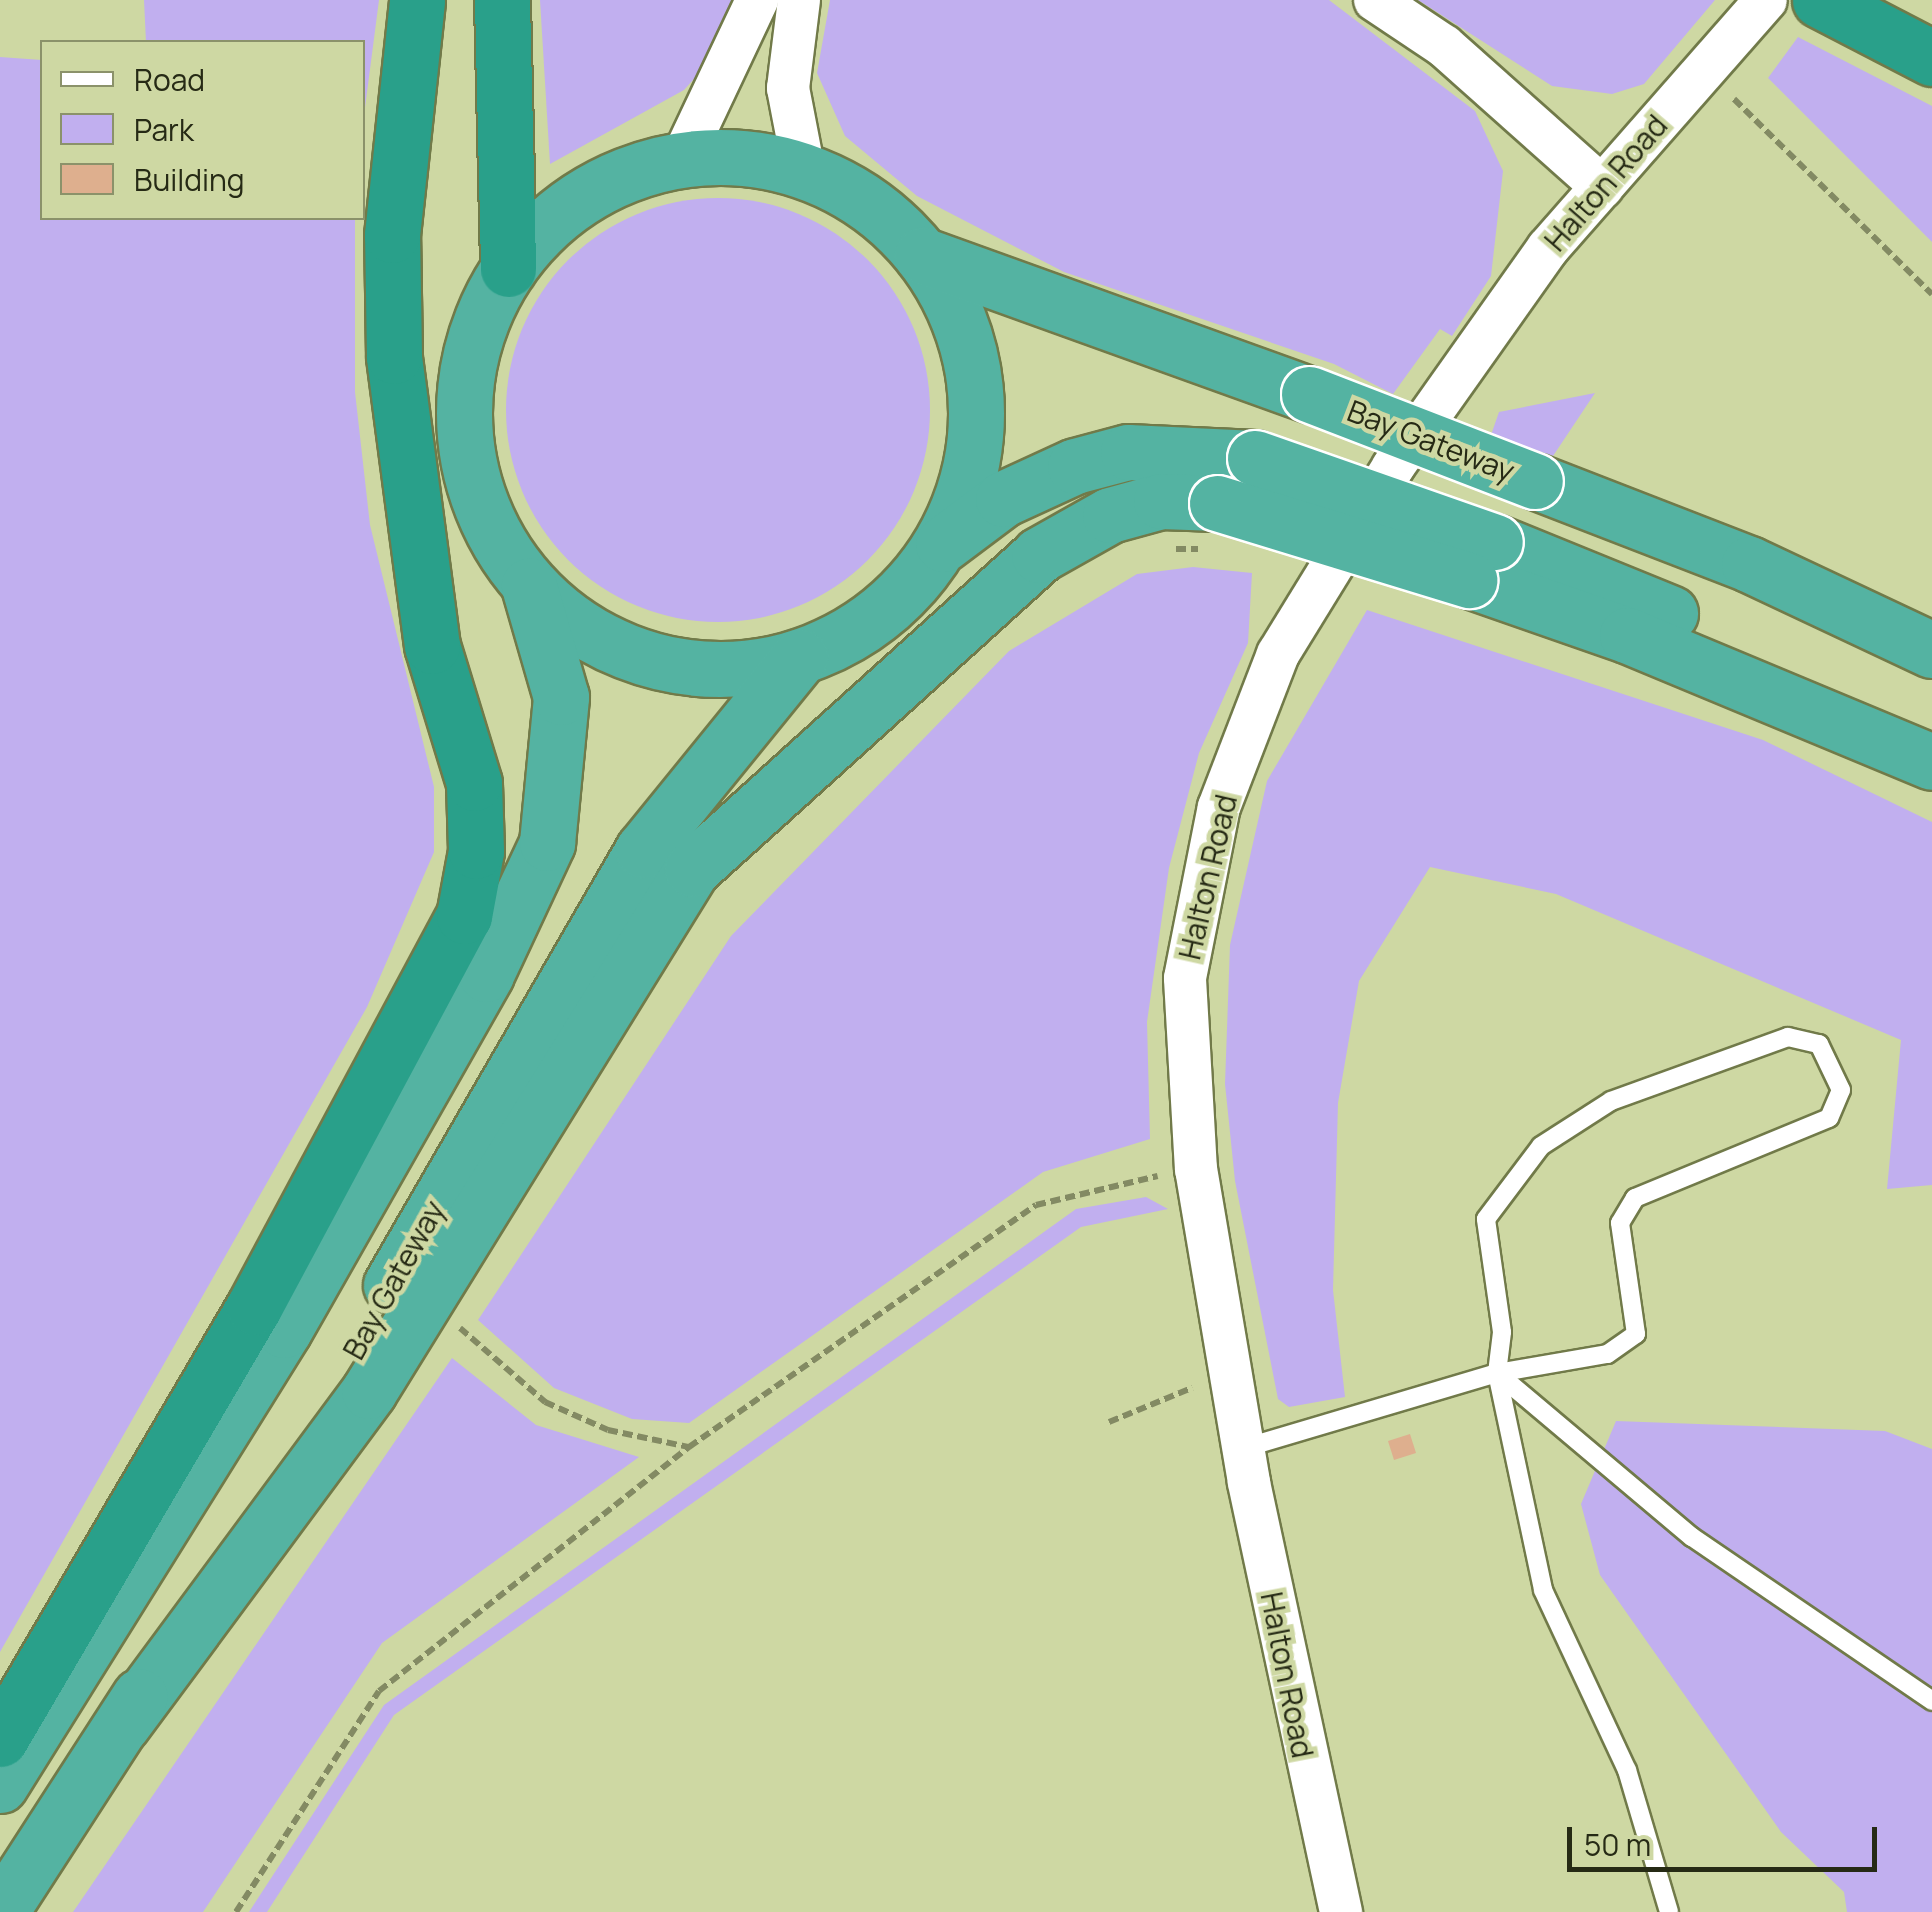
<!DOCTYPE html>
<style>
body{margin:0}
#map{position:relative;width:1932px;height:1912px;overflow:hidden;background:#ced8a3;font-family:Manrope,sans-serif}
div>[style]{position:absolute}
.green>*{inset:0;background:#c1afef}
.round{border-radius:50%}
.building>*{inset:0;background:#deaf8e}
.path>*{height:6px;margin-top:-3px;transform-origin:0;background:repeating-linear-gradient(90deg,#838a63 0 10px,transparent 0 15px)}
.roads{filter:drop-shadow(2px 0 #717a49) drop-shadow(-2px 0 #717a49) drop-shadow(0 2px #717a49) drop-shadow(0 -2px #717a49)}
.service>*{height:18px;margin:-9px;padding:0 9px;transform-origin:9px;border-radius:9px;background:#fff}
.tertiary>*{height:42px;margin:-21px;padding:0 21px;transform-origin:21px;border-radius:21px;background:#fff}
.trunk>*{height:55px;margin:-27.5px;padding:0 27.5px;transform-origin:27.5px;border-radius:27.5px;background:#54b3a2}
.trunk>.ring{margin:-27.5px;padding:0;box-sizing:content-box;background:none;border:55px solid #54b3a2;border-radius:50%}
.motorway>*{height:55px;margin:-27.5px;padding:0 27.5px;transform-origin:27.5px;border-radius:27.5px;background:#29a08a}
.path-bridge>*{height:6px;margin-top:-3px;transform-origin:0;background:repeating-linear-gradient(90deg,#838a63 0 10px,transparent 0 15px)}
.bridges{filter:drop-shadow(2px 0 #fff) drop-shadow(-2px 0 #fff) drop-shadow(0 2px #fff) drop-shadow(0 -2px #fff)}
.trunk-bridge>*{height:55px;margin:-27.5px;padding:0 27.5px;transform-origin:27.5px;border-radius:27.5px;background:#54b3a2}
span{translate:-50% -50%;white-space:nowrap;text-align:center;line-height:1.15;-webkit-text-stroke:9px #ced8a3;paint-order:stroke}
.street-label{font-size:30px;color:#262a15}
.legend{position:absolute;left:40px;top:40px;width:325px;height:180px;box-sizing:border-box;background:#ced8a3;border:2px solid #8b926a;margin:0;padding:12px 18px;list-style:none;font-size:30px;color:#262a15}
.legend li{display:flex;align-items:center;gap:20px;height:50px}
.legend b{width:50px;border:2px solid #8b926a}
.scale{position:absolute;left:1567px;top:1827px;width:310px;height:45px;box-sizing:border-box;border:5px solid #262a15;border-top:0;padding-left:12px;font-size:30px;line-height:35px;white-space:nowrap;color:#262a15;-webkit-text-stroke:8px #ced8a3;paint-order:stroke}
</style>
<div id="map">
<div class="green">
<i style="clip-path:polygon(144px 0,379px 0,363px 123px,362px 42px,146px 42px)"></i>
<i style="clip-path:polygon(540px 0,738px 0,711px 60px,684px 90px,550px 164px)"></i>
<i style="clip-path:polygon(830px 0,1329px 0,1475px 111px,1503px 171px,1491px 276px,1452px 336px,1440px 329px,1393px 394px,1334px 364px,1064px 272px,917px 196px,845px 136px,817px 73px)"></i>
<i style="clip-path:polygon(1418px 0,1715px 0,1644px 84px,1612px 94px,1552px 86px)"></i>
<i style="clip-path:polygon(1798px 37px,1932px 106px,1932px 242px,1768px 78px)"></i>
<i style="clip-path:polygon(0 57px,42px 60px,42px 218px,355px 218px,355px 392px,370px 525px,434px 787px,434px 852px,367px 1007px,0 1652px)"></i>
<i class="round" style="left:506px;top:198px;width:424px;height:424px"></i>
<i style="clip-path:polygon(1595px 393px,1553px 456px,1491px 435px,1499px 412px)"></i>
<i style="clip-path:polygon(1193px 567px,1252px 573px,1248px 643px,1199px 753px,1169px 868px,1147px 1022px,1150px 1139px,1043px 1172px,689px 1423px,632px 1419px,554px 1388px,478px 1320px,731px 936px,1009px 651px,1137px 574px)"></i>
<i style="clip-path:polygon(1367px 610px,1763px 740px,1932px 822px,1932px 1185px,1887px 1189px,1901px 1040px,1556px 894px,1430px 867px,1359px 981px,1338px 1103px,1333px 1290px,1345px 1397px,1289px 1407px,1278px 1399px,1235px 1181px,1225px 1084px,1230px 945px,1267px 781px)"></i>
<i style="clip-path:polygon(1146px 1197px,1168px 1209px,1081px 1227px,394px 1715px,267px 1912px,249px 1912px,384px 1705px,1076px 1209px)"></i>
<i style="clip-path:polygon(452px 1358px,536px 1425px,639px 1457px,382px 1643px,203px 1912px,73px 1912px)"></i>
<i style="clip-path:polygon(1616px 1421px,1885px 1431px,1932px 1449px,1932px 1912px,1847px 1912px,1844px 1892px,1781px 1832px,1600px 1575px,1581px 1504px)"></i>
</div>
<div class="building">
<i style="clip-path:polygon(1410px 1434px,1416px 1453px,1394px 1460px,1388px 1441px)"></i>
</div>
<div class="path">
<i style="left:1734px;top:99px;width:278px;rotate:44.6deg"></i>
<i style="left:460px;top:1328px;width:113px;rotate:41deg"></i>
<i style="left:545px;top:1402px;width:69px;rotate:24deg"></i>
<i style="left:608px;top:1430px;width:83px;rotate:11.9deg"></i>
<i style="left:689px;top:1447px;width:423px;rotate:-34.9deg"></i>
<i style="left:1036px;top:1205px;width:125px;rotate:-13.4deg"></i>
<i style="left:1109px;top:1422px;width:90px;rotate:-22.3deg"></i>
<i style="left:236px;top:1912px;width:263px;rotate:-57.1deg"></i>
<i style="left:379px;top:1691px;width:395px;rotate:-38.2deg"></i>
</div>
<div class="roads">
<div class="service">
<i style="left:1788px;top:1037px;width:32px;rotate:13deg"></i>
<i style="left:1819px;top:1044px;width:51px;rotate:64.4deg"></i>
<i style="left:1841px;top:1090px;width:30px;rotate:113deg"></i>
<i style="left:1829px;top:1118px;width:210px;rotate:157.6deg"></i>
<i style="left:1635px;top:1198px;width:29px;rotate:121deg"></i>
<i style="left:1620px;top:1223px;width:112px;rotate:81.8deg"></i>
<i style="left:1636px;top:1334px;width:35px;rotate:145deg"></i>
<i style="left:1607px;top:1354px;width:112px;rotate:170.2deg"></i>
<i style="left:1497px;top:1373px;width:41px;rotate:-83deg"></i>
<i style="left:1502px;top:1332px;width:114px;rotate:-98.1deg"></i>
<i style="left:1486px;top:1219px;width:91px;rotate:-53deg"></i>
<i style="left:1541px;top:1146px;width:83px;rotate:-32.7deg"></i>
<i style="left:1611px;top:1101px;width:188px;rotate:-19.9deg"></i>
<i style="left:1497px;top:1373px;width:255px;rotate:40.1deg"></i>
<i style="left:1692px;top:1537px;width:291px;rotate:34.3deg"></i>
<i style="left:1244px;top:1448px;width:264px;rotate:-16.5deg"></i>
<i style="left:1497px;top:1373px;width:222px;rotate:78deg"></i>
<i style="left:1543px;top:1590px;width:199px;rotate:65deg"></i>
<i style="left:1627px;top:1770px;width:148px;rotate:73.5deg"></i>
</div>
<div class="tertiary">
<i style="left:799px;top:0;width:89px;rotate:97.1deg"></i>
<i style="left:788px;top:88px;width:85px;rotate:79.1deg"></i>
<i style="left:1375px;top:0;width:83px;rotate:33.7deg"></i>
<i style="left:1444px;top:46px;width:212px;rotate:41.7deg"></i>
<i style="left:682px;top:159px;width:176px;rotate:-64.7deg"></i>
<i style="left:1341px;top:1912px;width:440px;rotate:-102.1deg"></i>
<i style="left:1249px;top:1482px;width:316px;rotate:-99.6deg"></i>
<i style="left:1196px;top:1170px;width:192px;rotate:-93.3deg"></i>
<i style="left:1185px;top:978px;width:174px;rotate:-78.8deg"></i>
<i style="left:1219px;top:807px;width:164px;rotate:-68.9deg"></i>
<i style="left:1278px;top:654px;width:220px;rotate:-58.4deg"></i>
<i style="left:1393px;top:467px;width:268px;rotate:-54.7deg"></i>
<i style="left:1548px;top:248px;width:330px;rotate:-48.7deg"></i>
</div>
<div class="trunk">
<i class="ring" style="left:464px;top:157px;width:457px;height:457px"></i>
<i style="left:922px;top:255px;width:411px;rotate:19.8deg"></i>
<i style="left:1535px;top:481px;width:230px;rotate:21.2deg"></i>
<i style="left:1749px;top:564px;width:202px;rotate:25.2deg"></i>
<i style="left:1495px;top:542px;width:189px;rotate:22.1deg"></i>
<i style="left:943px;top:544px;width:75px;rotate:-36.9deg"></i>
<i style="left:1003px;top:499px;width:79px;rotate:-24.6deg"></i>
<i style="left:1075px;top:466px;width:55px;rotate:-14.8deg"></i>
<i style="left:1128px;top:452px;width:127px;rotate:2.7deg"></i>
<i style="left:1469px;top:580px;width:167px;rotate:19.2deg"></i>
<i style="left:1627px;top:635px;width:330px;rotate:22.6deg"></i>
<i style="left:391px;top:1285px;width:503px;rotate:-59.92deg"></i>
<i style="left:643px;top:850px;width:249px;rotate:-50.9deg"></i>
<i style="left:122px;top:1725px;width:415px;rotate:-53.5deg"></i>
<i style="left:369px;top:1391px;width:614px;rotate:-58.25deg"></i>
<i style="left:692px;top:869px;width:468px;rotate:-42.1deg"></i>
<i style="left:1039px;top:555px;width:81px;rotate:-29.4deg"></i>
<i style="left:1110px;top:515px;width:53px;rotate:-15.4deg"></i>
<i style="left:1161px;top:501px;width:56px;rotate:2deg"></i>
<i style="left:0;top:1785px;width:536px;rotate:-58.03deg"></i>
<i style="left:284px;top:1330px;width:409px;rotate:-60.4deg"></i>
<i style="left:486px;top:974px;width:145px;rotate:-65deg"></i>
<i style="left:547px;top:843px;width:147px;rotate:-84.5deg"></i>
<i style="left:561px;top:697px;width:116px;rotate:-106.1deg"></i>
<i style="left:0;top:1912px;width:257px;rotate:-57.1deg"></i>
</div>
<div class="motorway">
<i style="left:502px;top:0;width:269px;rotate:88.7deg"></i>
<i style="left:1820px;top:0;width:126px;rotate:27.4deg"></i>
<i style="left:0;top:1739px;width:501px;rotate:-59.55deg"></i>
<i style="left:254px;top:1307px;width:444px;rotate:-61.8deg"></i>
<i style="left:464px;top:916px;width:66px;rotate:-79.5deg"></i>
<i style="left:476px;top:851px;width:68px;rotate:-91.7deg"></i>
<i style="left:474px;top:783px;width:143px;rotate:-107deg"></i>
<i style="left:432px;top:646px;width:292px;rotate:-97.5deg"></i>
<i style="left:394px;top:356px;width:121px;rotate:-90.9deg"></i>
<i style="left:392px;top:235px;width:236px;rotate:-83.9deg"></i>
</div>
</div>
<div class="path-bridge">
<i style="left:1176px;top:549px;width:22px"></i>
</div>
<div class="bridges">
<div class="trunk-bridge">
<i style="left:1309px;top:394px;width:242px;rotate:21.1deg"></i>
<i style="left:1255px;top:458px;width:254px;rotate:19.3deg"></i>
<i style="left:1217px;top:503px;width:264px;rotate:17deg"></i>
</div>
</div>
<div class="street-label">
<span style="left:1606px;top:183px;rotate:-49deg">Halton Road</span>
<span style="left:1431px;top:441px;rotate:21deg">Bay Gateway</span>
<span style="left:1208px;top:877px;rotate:-77deg">Halton Road</span>
<span style="left:394px;top:1280px;rotate:-61deg">Bay Gateway</span>
<span style="left:1287px;top:1675px;rotate:79deg">Halton Road</span>
</div>
<ul class="legend">
<li><b style="height:12px;background:#fff"></b>Road</li>
<li><b style="height:28px;background:#c1afef"></b>Park</li>
<li><b style="height:28px;background:#deaf8e"></b>Building</li>
</ul>
<div class="scale">50 m</div>
</div>
